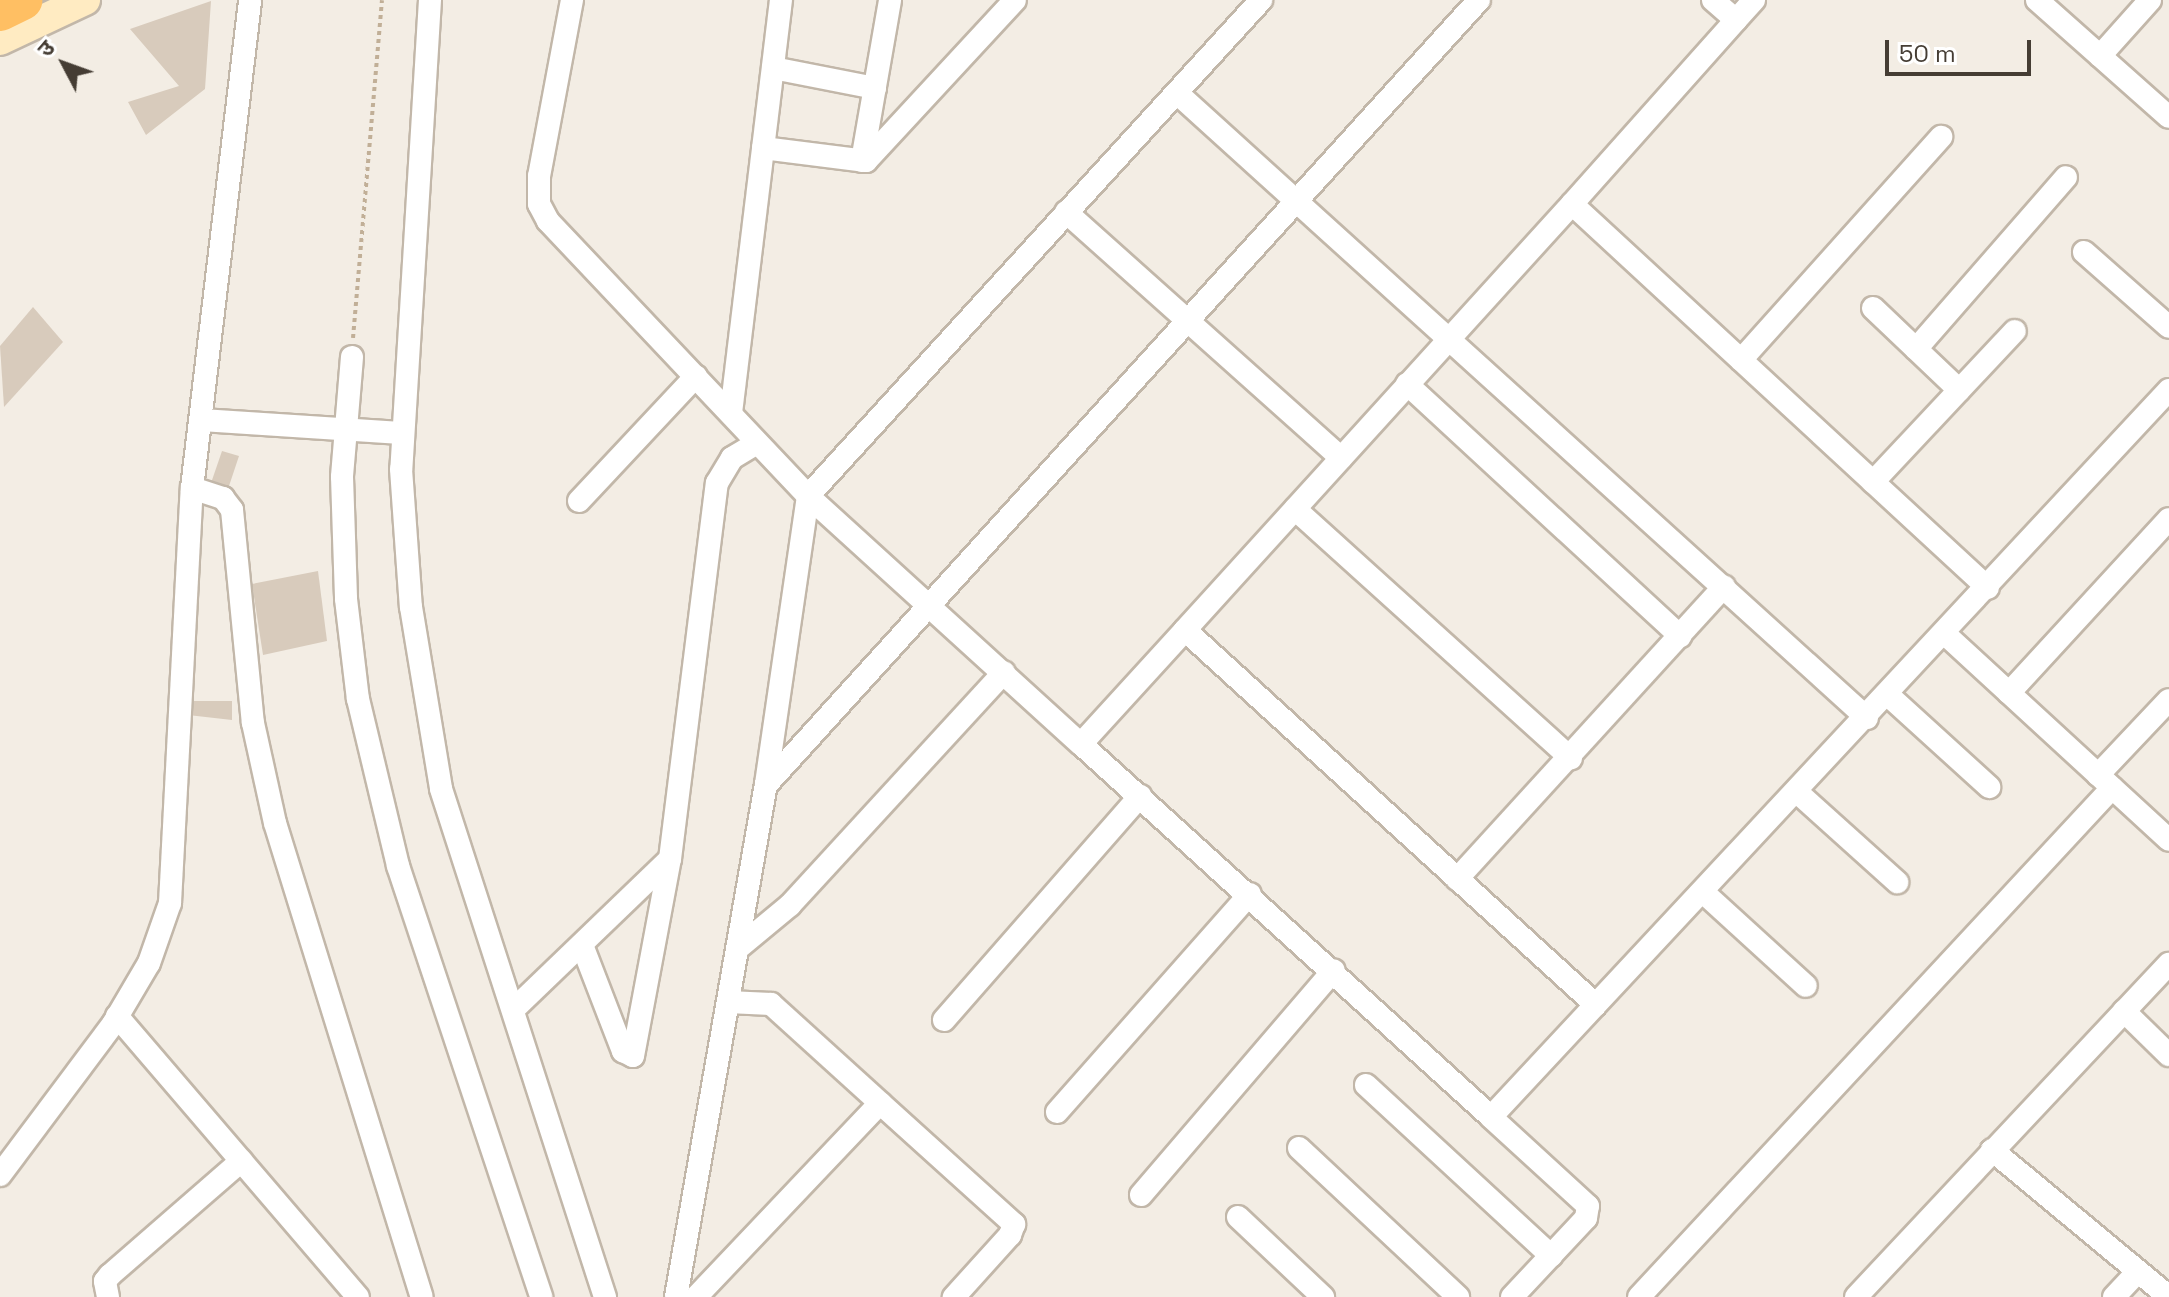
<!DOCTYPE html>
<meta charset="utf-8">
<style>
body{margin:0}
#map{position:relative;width:2169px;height:1297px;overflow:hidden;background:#f3ede4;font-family:"Space Grotesk","Noto Sans Devanagari",sans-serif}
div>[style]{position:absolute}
.building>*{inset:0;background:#d8cbbc}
.path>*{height:4px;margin-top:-2px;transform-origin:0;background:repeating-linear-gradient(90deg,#c1af97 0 4px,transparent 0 8px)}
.roads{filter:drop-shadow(2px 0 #c2b7a9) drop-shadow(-2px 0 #c2b7a9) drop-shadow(0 2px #c2b7a9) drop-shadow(0 -2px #c2b7a9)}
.street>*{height:22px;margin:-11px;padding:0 11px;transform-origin:11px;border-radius:11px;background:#fff}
.secondary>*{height:30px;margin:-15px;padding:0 15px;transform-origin:15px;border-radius:15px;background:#ffebc2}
.highway>*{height:40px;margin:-20px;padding:0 20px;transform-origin:20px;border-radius:20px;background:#ffbf63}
span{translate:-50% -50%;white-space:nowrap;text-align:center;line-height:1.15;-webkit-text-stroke:6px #fff;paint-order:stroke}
.north{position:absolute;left:24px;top:24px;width:80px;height:80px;-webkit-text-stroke:6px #fff;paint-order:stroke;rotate:311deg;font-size:22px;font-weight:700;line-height:32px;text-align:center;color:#453d34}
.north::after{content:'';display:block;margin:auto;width:28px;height:36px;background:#453d34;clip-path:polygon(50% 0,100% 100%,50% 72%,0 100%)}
.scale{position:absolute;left:1885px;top:40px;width:146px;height:36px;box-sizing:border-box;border:4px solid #453d34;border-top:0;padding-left:10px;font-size:24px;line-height:28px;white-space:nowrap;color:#453d34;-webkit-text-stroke:6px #fff;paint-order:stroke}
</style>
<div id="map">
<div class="building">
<i style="clip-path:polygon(211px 1px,205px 89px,146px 135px,128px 102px,179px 86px,130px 29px)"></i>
<i style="clip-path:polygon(33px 307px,63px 342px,4px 407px,0 346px)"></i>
<i style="clip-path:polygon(222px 451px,239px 456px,226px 495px,210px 486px)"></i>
<i style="clip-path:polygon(318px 571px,327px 641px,263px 655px,252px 584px)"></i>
<i style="clip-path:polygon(186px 701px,232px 701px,232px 720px,188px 715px)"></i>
</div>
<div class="path">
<i style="left:353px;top:338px;width:339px;rotate:-85.1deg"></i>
</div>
<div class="roads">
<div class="street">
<i style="left:430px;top:0;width:470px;rotate:93.5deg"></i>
<i style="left:401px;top:469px;width:138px;rotate:85.9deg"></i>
<i style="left:411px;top:607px;width:184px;rotate:80.6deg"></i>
<i style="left:441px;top:789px;width:534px;rotate:72.11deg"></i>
<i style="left:572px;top:0;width:179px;rotate:100.6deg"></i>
<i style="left:539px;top:176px;width:28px;rotate:90deg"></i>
<i style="left:539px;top:204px;width:19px;rotate:62deg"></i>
<i style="left:548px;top:221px;width:378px;rotate:46.6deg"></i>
<i style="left:808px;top:496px;width:369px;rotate:42.3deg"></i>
<i style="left:1081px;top:744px;width:154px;rotate:-47.6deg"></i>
<i style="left:1185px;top:630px;width:556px;rotate:42.38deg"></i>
<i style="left:1713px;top:0;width:30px;rotate:41deg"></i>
<i style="left:1736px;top:20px;width:27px;rotate:-48deg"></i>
<i style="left:2037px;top:0;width:176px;rotate:41.6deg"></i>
<i style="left:1736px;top:20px;width:246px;rotate:131.7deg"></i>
<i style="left:1572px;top:204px;width:566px;rotate:42.71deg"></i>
<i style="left:2100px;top:56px;width:75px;rotate:-48.2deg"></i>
<i style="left:773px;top:68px;width:104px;rotate:11.1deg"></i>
<i style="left:1177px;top:93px;width:931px;rotate:42.17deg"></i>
<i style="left:763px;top:148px;width:104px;rotate:7.2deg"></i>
<i style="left:866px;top:161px;width:219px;rotate:-47.2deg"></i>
<i style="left:862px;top:161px;width:163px;rotate:-80.1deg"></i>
<i style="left:1066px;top:212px;width:369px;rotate:41.8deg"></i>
<i style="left:2084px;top:252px;width:113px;rotate:41.4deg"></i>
<i style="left:1873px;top:308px;width:119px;rotate:43.6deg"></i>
<i style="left:1916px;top:349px;width:228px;rotate:-48.9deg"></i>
<i style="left:352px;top:357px;width:120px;rotate:94.8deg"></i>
<i style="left:342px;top:477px;width:122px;rotate:88.1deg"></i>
<i style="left:346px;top:599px;width:101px;rotate:83.2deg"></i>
<i style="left:358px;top:699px;width:172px;rotate:76.5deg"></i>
<i style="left:398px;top:866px;width:454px;rotate:71.6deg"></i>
<i style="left:1741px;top:360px;width:300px;rotate:-48.1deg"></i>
<i style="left:1407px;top:384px;width:372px;rotate:42.7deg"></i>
<i style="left:731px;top:413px;width:416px;rotate:-83.1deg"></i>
<i style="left:201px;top:420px;width:201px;rotate:3.7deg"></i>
<i style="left:1873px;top:482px;width:207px;rotate:-46.8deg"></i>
<i style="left:192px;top:488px;width:33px;rotate:18deg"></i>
<i style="left:223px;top:498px;width:15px;rotate:53deg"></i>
<i style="left:232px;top:510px;width:214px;rotate:84.4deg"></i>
<i style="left:253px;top:723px;width:102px;rotate:77.6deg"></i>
<i style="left:275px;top:823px;width:496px;rotate:72.8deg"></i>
<i style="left:579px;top:501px;width:171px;rotate:-46.9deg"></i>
<i style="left:1295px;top:509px;width:372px;rotate:42.1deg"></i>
<i style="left:1185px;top:630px;width:576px;rotate:-47.75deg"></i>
<i style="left:1945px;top:634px;width:304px;rotate:42.6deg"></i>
<i style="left:2009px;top:693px;width:236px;rotate:-47.4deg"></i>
<i style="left:1888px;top:695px;width:137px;rotate:42.3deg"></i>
<i style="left:1081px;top:744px;width:554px;rotate:42.29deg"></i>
<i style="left:2098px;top:775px;width:103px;rotate:-46.6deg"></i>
<i style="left:767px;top:784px;width:1059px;rotate:-47.76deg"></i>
<i style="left:1797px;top:792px;width:135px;rotate:42deg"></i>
<i style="left:1457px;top:879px;width:396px;rotate:-47.6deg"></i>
<i style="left:1703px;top:892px;width:139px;rotate:42.4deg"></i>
<i style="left:582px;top:945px;width:114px;rotate:68.9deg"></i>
<i style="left:623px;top:1051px;width:11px;rotate:27deg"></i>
<i style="left:633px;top:1056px;width:200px;rotate:-79.4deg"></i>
<i style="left:670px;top:859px;width:379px;rotate:-82.9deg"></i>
<i style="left:717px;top:483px;width:29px;rotate:-59deg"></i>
<i style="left:732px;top:458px;width:29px;rotate:-31deg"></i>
<i style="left:737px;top:949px;width:69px;rotate:-39.7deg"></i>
<i style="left:790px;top:905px;width:316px;rotate:-47.4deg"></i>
<i style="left:728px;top:1002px;width:43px;rotate:2.7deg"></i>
<i style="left:771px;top:1004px;width:147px;rotate:42.2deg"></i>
<i style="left:514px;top:1009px;width:216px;rotate:-43.9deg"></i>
<i style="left:2124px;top:1011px;width:63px;rotate:44.4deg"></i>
<i style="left:117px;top:1016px;width:370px;rotate:49.4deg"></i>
<i style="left:944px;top:1020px;width:298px;rotate:-48.8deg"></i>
<i style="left:1366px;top:1085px;width:252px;rotate:42.7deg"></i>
<i style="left:1057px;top:1112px;width:291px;rotate:-48.5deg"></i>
<i style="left:1299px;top:1148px;width:218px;rotate:43.1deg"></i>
<i style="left:1992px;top:1150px;width:230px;rotate:39.7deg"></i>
<i style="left:0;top:1175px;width:189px;rotate:-53.2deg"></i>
<i style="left:113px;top:1024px;width:71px;rotate:-59.5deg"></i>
<i style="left:149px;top:963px;width:64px;rotate:-70.7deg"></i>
<i style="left:170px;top:903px;width:416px;rotate:-87deg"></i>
<i style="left:192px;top:488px;width:491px;rotate:-83.2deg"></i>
<i style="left:1141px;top:1195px;width:296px;rotate:-49.4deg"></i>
<i style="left:1238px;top:1217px;width:117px;rotate:43.3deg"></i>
<i style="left:108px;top:1297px;width:16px;rotate:-101deg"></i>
<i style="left:105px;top:1281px;width:8px;rotate:-50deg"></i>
<i style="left:110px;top:1275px;width:174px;rotate:-41deg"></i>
<i style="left:676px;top:1297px;width:521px;rotate:-80.05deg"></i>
<i style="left:766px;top:784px;width:291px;rotate:-81.7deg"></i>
<i style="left:808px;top:496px;width:672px;rotate:-47.59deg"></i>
<i style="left:696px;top:1297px;width:267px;rotate:-46.5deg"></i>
<i style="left:880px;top:1103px;width:181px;rotate:42.1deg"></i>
<i style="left:1014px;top:1224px;width:12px;rotate:110deg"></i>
<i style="left:1010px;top:1235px;width:84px;rotate:132.1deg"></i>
<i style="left:1512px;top:1297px;width:108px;rotate:-46.9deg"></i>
<i style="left:1586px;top:1218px;width:12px;rotate:-81deg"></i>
<i style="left:1588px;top:1206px;width:132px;rotate:-137.5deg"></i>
<i style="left:1491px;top:1117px;width:994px;rotate:-47deg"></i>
<i style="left:1639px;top:1297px;width:695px;rotate:-47.1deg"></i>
<i style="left:1856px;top:1297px;width:457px;rotate:-46.8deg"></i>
<i style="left:2114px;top:1297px;width:34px;rotate:-47deg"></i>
</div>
<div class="secondary">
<i style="left:0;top:40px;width:94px;rotate:-25.2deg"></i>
</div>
<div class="highway">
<i style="left:0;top:11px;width:25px;rotate:-26deg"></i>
</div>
</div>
<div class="north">उ</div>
<div class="scale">50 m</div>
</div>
